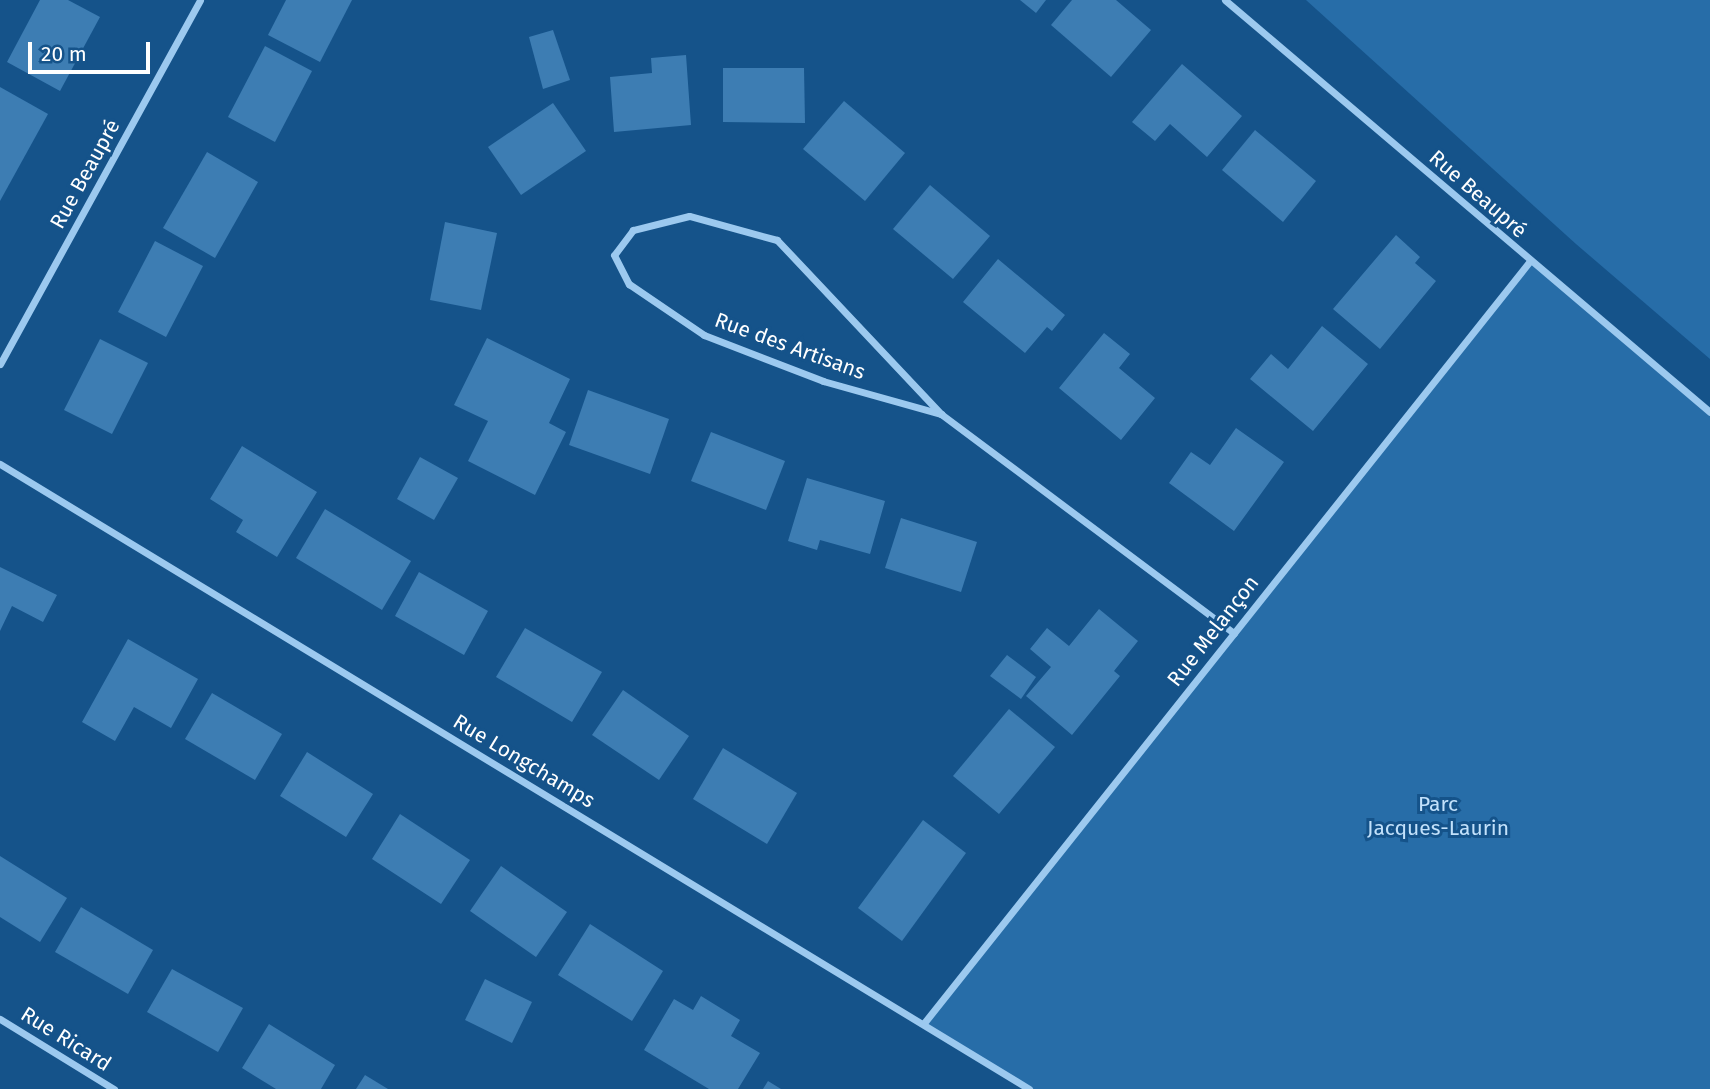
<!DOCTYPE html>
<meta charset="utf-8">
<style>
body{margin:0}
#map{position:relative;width:1710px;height:1089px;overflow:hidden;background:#15538a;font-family:"Fira Sans",sans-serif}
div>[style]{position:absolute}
.green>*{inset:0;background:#276da8}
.building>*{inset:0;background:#3d7db3}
.street>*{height:7px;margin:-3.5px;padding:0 3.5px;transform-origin:3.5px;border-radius:3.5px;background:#9cc9ef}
span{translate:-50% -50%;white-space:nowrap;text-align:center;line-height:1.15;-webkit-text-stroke:6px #15538a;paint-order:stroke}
.street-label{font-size:21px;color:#fff}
.park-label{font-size:21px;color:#c2e1fb}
.scale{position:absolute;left:28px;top:42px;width:122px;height:32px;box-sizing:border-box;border:4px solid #fff;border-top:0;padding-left:9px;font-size:21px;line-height:24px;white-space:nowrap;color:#fff;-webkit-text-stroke:5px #15538a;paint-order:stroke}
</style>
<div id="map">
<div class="green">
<i style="clip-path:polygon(1306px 0,1710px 0,1710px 359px,1576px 244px)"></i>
<i style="clip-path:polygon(1530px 261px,1710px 411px,1710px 1089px,1029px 1089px,924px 1023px)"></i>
</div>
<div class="building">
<i style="clip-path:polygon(40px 0,68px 0,100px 17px,60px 91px,7px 62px)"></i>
<i style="clip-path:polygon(286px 0,352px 0,320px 62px,268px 35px)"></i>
<i style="clip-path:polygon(1020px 0,1046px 0,1036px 13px)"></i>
<i style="clip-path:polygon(1072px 0,1116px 0,1151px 30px,1111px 77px,1051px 25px)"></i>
<i style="clip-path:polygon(553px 30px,570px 80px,543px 89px,529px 37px)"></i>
<i style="clip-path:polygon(265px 46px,312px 71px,275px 142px,228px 117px)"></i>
<i style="clip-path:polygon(686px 55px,691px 125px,614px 132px,610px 77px,652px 73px,651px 58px)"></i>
<i style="clip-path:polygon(1182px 64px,1242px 116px,1207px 157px,1170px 124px,1155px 141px,1132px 122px)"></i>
<i style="clip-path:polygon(723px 68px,804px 68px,805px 123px,723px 122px)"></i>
<i style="clip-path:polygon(0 87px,48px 114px,0 201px)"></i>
<i style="clip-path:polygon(844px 101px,905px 153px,865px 201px,803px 149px)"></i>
<i style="clip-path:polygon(553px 103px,586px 151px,521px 195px,488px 147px)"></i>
<i style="clip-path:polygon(1255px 130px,1316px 181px,1283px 222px,1222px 170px)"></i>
<i style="clip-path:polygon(207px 152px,258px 182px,215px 258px,163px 228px)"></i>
<i style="clip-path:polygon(930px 185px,990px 236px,953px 279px,893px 229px)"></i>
<i style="clip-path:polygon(445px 222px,497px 233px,481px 310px,430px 300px)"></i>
<i style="clip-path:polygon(1396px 235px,1420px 257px,1415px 263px,1436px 281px,1380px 349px,1333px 309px)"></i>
<i style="clip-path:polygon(155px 241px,203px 266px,166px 337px,118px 312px)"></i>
<i style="clip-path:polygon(998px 259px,1065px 315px,1052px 331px,1047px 327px,1025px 353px,963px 302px)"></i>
<i style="clip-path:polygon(1322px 326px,1368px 364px,1313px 431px,1250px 379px,1271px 354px,1288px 369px)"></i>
<i style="clip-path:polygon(1104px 333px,1130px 354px,1119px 368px,1155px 398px,1121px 440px,1059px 388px)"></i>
<i style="clip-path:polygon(487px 338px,570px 379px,549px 423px,566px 432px,535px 495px,468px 461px,488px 421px,454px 405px)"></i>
<i style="clip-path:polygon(100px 339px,148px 363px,112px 434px,64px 410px)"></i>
<i style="clip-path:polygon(588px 390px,669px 419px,650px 474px,569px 445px)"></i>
<i style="clip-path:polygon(1236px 428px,1284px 462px,1234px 531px,1169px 483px,1191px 452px,1210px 465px)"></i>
<i style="clip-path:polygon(711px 432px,785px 461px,766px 510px,691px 481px)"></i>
<i style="clip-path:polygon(242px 446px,317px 492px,277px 557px,236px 532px,243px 520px,210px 499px)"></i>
<i style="clip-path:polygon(420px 457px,458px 478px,434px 520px,397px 499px)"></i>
<i style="clip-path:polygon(807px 478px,885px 501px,870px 554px,820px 540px,817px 550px,788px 541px)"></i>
<i style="clip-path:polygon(325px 509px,411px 561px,382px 610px,296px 558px)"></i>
<i style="clip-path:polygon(901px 518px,977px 542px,961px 592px,885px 568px)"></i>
<i style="clip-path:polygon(0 567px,57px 595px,43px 622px,12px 606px,0 631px)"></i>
<i style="clip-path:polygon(419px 572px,488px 611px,464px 655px,395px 616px)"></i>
<i style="clip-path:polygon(1099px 609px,1138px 641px,1114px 671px,1120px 676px,1072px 735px,1026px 696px,1051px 667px,1030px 649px,1047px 628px,1069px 646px)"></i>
<i style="clip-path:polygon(525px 628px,602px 672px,572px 722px,496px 677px)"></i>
<i style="clip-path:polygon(128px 639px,198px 679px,171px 728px,134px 707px,115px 741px,82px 722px)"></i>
<i style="clip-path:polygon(1007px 655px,1036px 677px,1021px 699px,990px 676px)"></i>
<i style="clip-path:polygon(623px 690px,689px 736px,659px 780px,592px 735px)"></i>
<i style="clip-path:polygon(212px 693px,282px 734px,255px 780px,185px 739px)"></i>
<i style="clip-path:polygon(1009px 709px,1055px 747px,999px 814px,953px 776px)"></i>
<i style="clip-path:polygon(723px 748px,797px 793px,767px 844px,693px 799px)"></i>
<i style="clip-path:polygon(307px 752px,373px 794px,346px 837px,280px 796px)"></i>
<i style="clip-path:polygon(400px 814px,470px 860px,441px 904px,372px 859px)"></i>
<i style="clip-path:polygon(923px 820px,966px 853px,902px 941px,858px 908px)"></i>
<i style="clip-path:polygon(0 856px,67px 898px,40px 942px,0 917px)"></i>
<i style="clip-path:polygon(501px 866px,567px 912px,536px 957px,470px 911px)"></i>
<i style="clip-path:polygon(81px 907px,153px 950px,128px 994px,55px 952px)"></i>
<i style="clip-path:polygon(590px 924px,663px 971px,632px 1021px,558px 975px)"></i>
<i style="clip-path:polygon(172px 969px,243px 1008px,218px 1052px,147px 1012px)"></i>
<i style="clip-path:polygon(485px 979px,532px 1002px,512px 1043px,465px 1020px)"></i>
<i style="clip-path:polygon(701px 996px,740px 1020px,731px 1036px,760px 1053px,738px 1089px,709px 1089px,644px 1050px,674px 999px,693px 1010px)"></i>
<i style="clip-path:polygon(269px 1024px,335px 1065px,321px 1089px,276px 1089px,242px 1068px)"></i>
<i style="clip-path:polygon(365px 1075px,388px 1089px,356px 1089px)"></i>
<i style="clip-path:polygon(768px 1081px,781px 1089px,763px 1089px)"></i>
</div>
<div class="street">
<i style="left:1225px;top:0;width:636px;rotate:40.35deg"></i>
<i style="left:0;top:364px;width:415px;rotate:-61.2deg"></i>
<i style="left:941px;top:414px;width:239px;rotate:-133.3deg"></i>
<i style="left:777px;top:240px;width:91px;rotate:-164.7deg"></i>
<i style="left:689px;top:216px;width:58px;rotate:166deg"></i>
<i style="left:633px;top:230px;width:31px;rotate:127deg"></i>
<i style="left:614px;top:255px;width:33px;rotate:63deg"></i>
<i style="left:629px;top:284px;width:91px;rotate:34.2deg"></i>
<i style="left:704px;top:335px;width:128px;rotate:21.1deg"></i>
<i style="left:823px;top:381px;width:123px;rotate:15.6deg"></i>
<i style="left:941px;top:414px;width:366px;rotate:36.8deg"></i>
<i style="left:0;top:464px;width:1204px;rotate:31.27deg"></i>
<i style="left:0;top:1019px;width:134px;rotate:31.6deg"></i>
<i style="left:924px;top:1023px;width:974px;rotate:-51.51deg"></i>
</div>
<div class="street-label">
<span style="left:85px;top:174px;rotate:-61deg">Rue Beaupré</span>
<span style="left:1478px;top:194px;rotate:41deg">Rue Beaupré</span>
<span style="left:790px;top:346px;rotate:20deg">Rue des Artisans</span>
<span style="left:1213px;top:631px;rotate:-52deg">Rue Melançon</span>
<span style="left:524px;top:761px;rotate:31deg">Rue Longchamps</span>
<span style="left:66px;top:1039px;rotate:32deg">Rue Ricard</span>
</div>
<div class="park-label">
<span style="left:1438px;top:816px">Parc<br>Jacques-Laurin</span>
</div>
<div class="scale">20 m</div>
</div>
